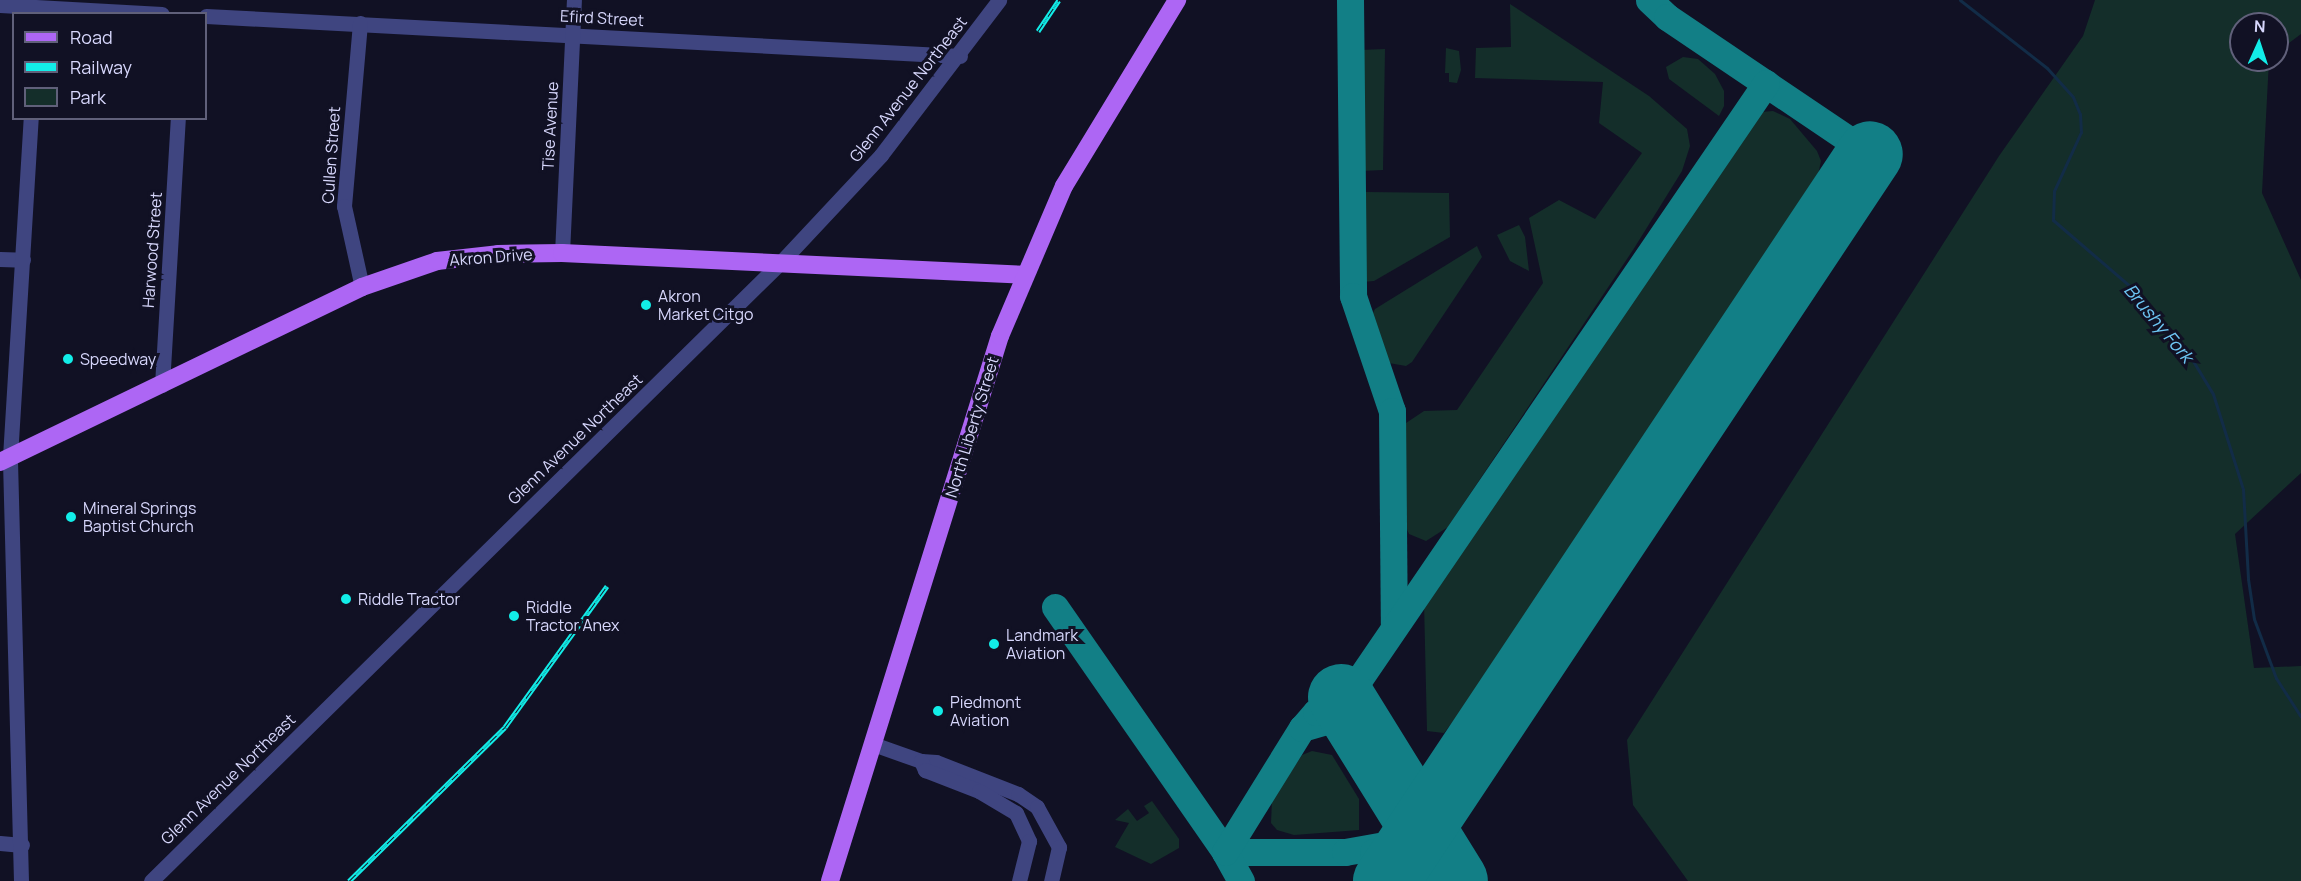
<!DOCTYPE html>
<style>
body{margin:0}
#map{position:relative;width:2301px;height:881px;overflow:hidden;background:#111124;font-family:Manrope,sans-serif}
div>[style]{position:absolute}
.green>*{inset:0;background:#142e2a}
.stream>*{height:3px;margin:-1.5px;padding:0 1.5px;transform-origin:1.5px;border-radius:1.5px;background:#122c47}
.taxiway>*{height:27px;margin:-13.5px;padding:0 13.5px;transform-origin:13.5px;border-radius:13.5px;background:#127f86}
.runway>*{height:66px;margin:-33px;padding:0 33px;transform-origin:33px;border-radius:33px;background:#127f86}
.minor>*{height:15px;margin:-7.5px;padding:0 7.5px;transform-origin:7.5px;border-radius:7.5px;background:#3f4580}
.major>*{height:18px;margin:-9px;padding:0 9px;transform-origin:9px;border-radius:9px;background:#ad66f4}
.rail>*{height:5px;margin-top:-2.5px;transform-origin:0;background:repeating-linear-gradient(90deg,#111124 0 9px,#12ede8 0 18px);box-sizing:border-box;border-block:2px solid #12ede8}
.dots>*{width:16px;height:16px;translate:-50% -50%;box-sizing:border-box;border:3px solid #111124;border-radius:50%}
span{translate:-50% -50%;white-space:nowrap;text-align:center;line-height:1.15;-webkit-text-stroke:6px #111124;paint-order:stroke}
.street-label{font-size:16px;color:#d7d7fc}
.poi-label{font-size:16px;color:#d7d7fc}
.left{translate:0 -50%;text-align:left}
.water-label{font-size:18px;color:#6dc6f4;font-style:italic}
.legend{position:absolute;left:12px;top:12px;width:195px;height:108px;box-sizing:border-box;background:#111124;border:2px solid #60607a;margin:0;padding:8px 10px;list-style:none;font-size:18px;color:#d7d7fc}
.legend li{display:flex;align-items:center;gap:12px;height:30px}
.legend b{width:30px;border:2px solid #60607a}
.north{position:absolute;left:2229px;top:12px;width:60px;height:60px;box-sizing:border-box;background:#111124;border:2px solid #60607a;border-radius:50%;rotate:3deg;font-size:16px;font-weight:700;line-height:24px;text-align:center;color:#d7d7fc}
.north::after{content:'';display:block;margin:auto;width:21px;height:27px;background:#12ede8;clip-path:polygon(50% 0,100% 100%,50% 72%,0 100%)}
</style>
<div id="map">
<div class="green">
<i style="clip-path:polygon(2095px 0,2301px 0,2301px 34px,2277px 52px,2277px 24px,2241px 24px,2241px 60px,2269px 60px,2262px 193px,2301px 280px,2301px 473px,2235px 534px,2254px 668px,2301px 666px,2301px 881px,1688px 881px,1633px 805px,1627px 740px,1999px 156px,2083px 36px)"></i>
<i style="clip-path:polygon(1510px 4px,1649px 96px,1687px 129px,1690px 146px,1682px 171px,1633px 250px,1448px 527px,1426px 541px,1409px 534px,1401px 515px,1399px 434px,1403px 425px,1424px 411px,1457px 410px,1543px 283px,1529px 218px,1559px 200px,1595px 219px,1642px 153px,1599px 123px,1603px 82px,1475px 78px,1476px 48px,1511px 47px)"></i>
<i style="clip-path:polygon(1446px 48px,1459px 51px,1461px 70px,1457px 83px,1449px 82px,1449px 73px,1445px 73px)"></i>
<i style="clip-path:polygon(1385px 49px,1383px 170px,1360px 171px,1360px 50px)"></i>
<i style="clip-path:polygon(1683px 57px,1698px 59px,1715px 74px,1724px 91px,1724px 106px,1719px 116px,1669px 79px,1666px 67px)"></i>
<i style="clip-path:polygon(1773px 111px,1790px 119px,1817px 151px,1821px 161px,1818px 175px,1461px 711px,1444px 733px,1427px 731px,1424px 602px,1743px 129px,1761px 112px)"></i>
<i style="clip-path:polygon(1366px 192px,1449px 193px,1450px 237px,1374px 281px,1362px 282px,1361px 198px)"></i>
<i style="clip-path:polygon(1519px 225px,1525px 237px,1529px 271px,1510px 261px,1497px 235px)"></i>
<i style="clip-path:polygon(1477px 246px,1482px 257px,1412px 362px,1406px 366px,1389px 363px,1371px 317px,1375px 309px)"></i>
<i style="clip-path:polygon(1312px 751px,1332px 755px,1359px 799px,1359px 830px,1294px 835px,1277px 830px,1271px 823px,1272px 800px,1302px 755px)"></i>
<i style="clip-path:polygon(1152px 801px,1179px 839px,1179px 848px,1151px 864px,1115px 847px,1129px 823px,1115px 820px,1128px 809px,1137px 821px,1149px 813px,1144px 806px)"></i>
</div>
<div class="stream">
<i style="left:1960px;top:0;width:110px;rotate:38deg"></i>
<i style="left:2047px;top:68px;width:39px;rotate:48deg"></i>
<i style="left:2073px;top:97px;width:18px;rotate:68deg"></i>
<i style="left:2080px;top:114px;width:18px;rotate:87deg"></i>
<i style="left:2081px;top:132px;width:65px;rotate:114.6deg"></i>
<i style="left:2054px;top:191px;width:29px;rotate:92deg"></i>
<i style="left:2053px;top:220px;width:103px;rotate:40.7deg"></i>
<i style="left:2131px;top:287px;width:91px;rotate:49.5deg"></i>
<i style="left:2190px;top:356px;width:44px;rotate:58.8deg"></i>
<i style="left:2213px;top:394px;width:100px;rotate:72.5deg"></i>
<i style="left:2243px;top:489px;width:90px;rotate:86.8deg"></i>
<i style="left:2248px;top:579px;width:40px;rotate:81.5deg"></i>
<i style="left:2254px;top:619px;width:63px;rotate:69.6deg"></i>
<i style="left:2276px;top:678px;width:46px;rotate:57.3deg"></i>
</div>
<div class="taxiway">
<i style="left:1350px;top:0;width:296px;rotate:89.4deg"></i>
<i style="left:1353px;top:296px;width:121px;rotate:71.3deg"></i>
<i style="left:1392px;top:411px;width:215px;rotate:89.5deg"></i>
<i style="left:1649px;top:0;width:25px;rotate:43deg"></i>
<i style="left:1667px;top:17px;width:245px;rotate:34deg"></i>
<i style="left:1055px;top:607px;width:298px;rotate:55.2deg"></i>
<i style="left:1225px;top:852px;width:120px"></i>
<i style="left:1345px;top:852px;width:47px;rotate:-9.9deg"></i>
<i style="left:1391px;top:844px;width:34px;rotate:-27deg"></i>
<i style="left:1302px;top:728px;width:26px;rotate:-16deg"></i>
<i style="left:1327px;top:721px;width:44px;rotate:24.2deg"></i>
<i style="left:1373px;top:852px;width:31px;rotate:2deg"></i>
<i style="left:1404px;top:853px;width:51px;rotate:33.1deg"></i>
<i style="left:1241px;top:881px;width:33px;rotate:-119deg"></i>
<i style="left:1225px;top:852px;width:146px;rotate:-58.2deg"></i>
<i style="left:1302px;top:728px;width:21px;rotate:-49deg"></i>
<i style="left:1316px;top:712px;width:45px;rotate:-33.3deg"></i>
<i style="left:1354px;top:687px;width:731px;rotate:-55.7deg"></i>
</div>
<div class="runway">
<i style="left:1341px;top:697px;width:216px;rotate:58.2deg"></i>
<i style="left:1386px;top:881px;width:873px;rotate:-56.35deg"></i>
</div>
<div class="minor">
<i style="left:0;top:5px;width:162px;rotate:3.2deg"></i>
<i style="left:206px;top:16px;width:755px;rotate:3.04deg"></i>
<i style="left:360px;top:23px;width:184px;rotate:95deg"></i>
<i style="left:344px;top:206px;width:83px;rotate:77.5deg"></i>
<i style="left:562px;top:253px;width:253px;rotate:-87.3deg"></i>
<i style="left:0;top:259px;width:23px;rotate:2deg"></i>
<i style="left:162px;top:385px;width:267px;rotate:-86.6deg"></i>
<i style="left:873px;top:744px;width:51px;rotate:19.5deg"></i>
<i style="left:921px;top:761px;width:15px;rotate:4deg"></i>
<i style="left:936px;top:762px;width:88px;rotate:21.3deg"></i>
<i style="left:1018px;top:794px;width:23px;rotate:34deg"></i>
<i style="left:1037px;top:807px;width:46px;rotate:61.2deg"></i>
<i style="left:1059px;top:847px;width:35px;rotate:103deg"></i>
<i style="left:921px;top:761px;width:10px;rotate:66deg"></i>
<i style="left:925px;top:770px;width:58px;rotate:21.3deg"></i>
<i style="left:979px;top:791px;width:43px;rotate:30.7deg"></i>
<i style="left:1016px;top:813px;width:31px;rotate:65deg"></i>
<i style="left:1029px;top:841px;width:41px;rotate:104deg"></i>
<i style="left:0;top:843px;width:22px;rotate:5deg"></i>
<i style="left:21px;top:881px;width:424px;rotate:-91.5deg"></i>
<i style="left:10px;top:457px;width:340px;rotate:-86.5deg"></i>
<i style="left:151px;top:881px;width:883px;rotate:-44.5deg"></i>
<i style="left:781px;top:262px;width:146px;rotate:-46.9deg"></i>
<i style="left:881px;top:155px;width:195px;rotate:-52.7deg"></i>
</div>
<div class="major">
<i style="left:0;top:462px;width:402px;rotate:-25.8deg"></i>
<i style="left:362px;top:287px;width:79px;rotate:-19.1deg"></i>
<i style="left:437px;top:261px;width:61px;rotate:-6.5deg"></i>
<i style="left:498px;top:254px;width:64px;rotate:-0.9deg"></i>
<i style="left:562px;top:253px;width:464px;rotate:2.7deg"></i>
<i style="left:830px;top:881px;width:571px;rotate:-72.68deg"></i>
<i style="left:1000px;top:336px;width:163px;rotate:-66.9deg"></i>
<i style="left:1064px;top:186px;width:218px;rotate:-58.7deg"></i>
</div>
<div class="rail">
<i style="left:1038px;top:31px;width:37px;rotate:-56deg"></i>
<i style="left:349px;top:881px;width:219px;rotate:-44.6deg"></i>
<i style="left:505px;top:727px;width:174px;rotate:-54.1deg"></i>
</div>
<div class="dots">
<i style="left:646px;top:305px;background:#12ede8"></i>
<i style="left:68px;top:359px;background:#12ede8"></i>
<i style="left:71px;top:517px;background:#12ede8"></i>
<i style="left:346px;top:599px;background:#12ede8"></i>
<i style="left:514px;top:616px;background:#12ede8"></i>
<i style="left:994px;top:644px;background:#12ede8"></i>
<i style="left:938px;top:711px;background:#12ede8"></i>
</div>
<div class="street-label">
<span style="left:602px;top:18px;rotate:3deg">Efird Street</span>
<span style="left:908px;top:89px;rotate:-52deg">Glenn Avenue Northeast</span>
<span style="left:550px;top:126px;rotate:-87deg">Tise Avenue</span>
<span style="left:331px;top:155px;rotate:-86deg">Cullen Street</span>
<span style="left:152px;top:250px;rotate:-86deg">Harwood Street</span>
<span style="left:491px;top:257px;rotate:-4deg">Akron Drive</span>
<span style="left:972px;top:427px;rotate:-73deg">North Liberty Street</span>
<span style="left:575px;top:439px;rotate:-44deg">Glenn Avenue Northeast</span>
<span style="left:228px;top:779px;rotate:-44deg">Glenn Avenue Northeast</span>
</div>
<div class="poi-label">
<span class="left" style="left:658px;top:305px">Akron<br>Market Citgo</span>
<span class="left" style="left:80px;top:359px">Speedway</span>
<span class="left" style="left:83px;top:517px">Mineral Springs<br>Baptist Church</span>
<span class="left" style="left:358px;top:599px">Riddle Tractor</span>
<span class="left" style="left:526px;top:616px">Riddle<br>Tractor Anex</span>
<span class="left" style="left:1006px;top:644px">Landmark<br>Aviation</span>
<span class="left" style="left:950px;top:711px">Piedmont<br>Aviation</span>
</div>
<div class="water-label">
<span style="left:2159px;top:323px;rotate:50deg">Brushy Fork</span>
</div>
<ul class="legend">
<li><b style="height:8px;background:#ad66f4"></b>Road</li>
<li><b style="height:8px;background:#12ede8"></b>Railway</li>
<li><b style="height:16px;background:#142e2a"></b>Park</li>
</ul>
<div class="north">N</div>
</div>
